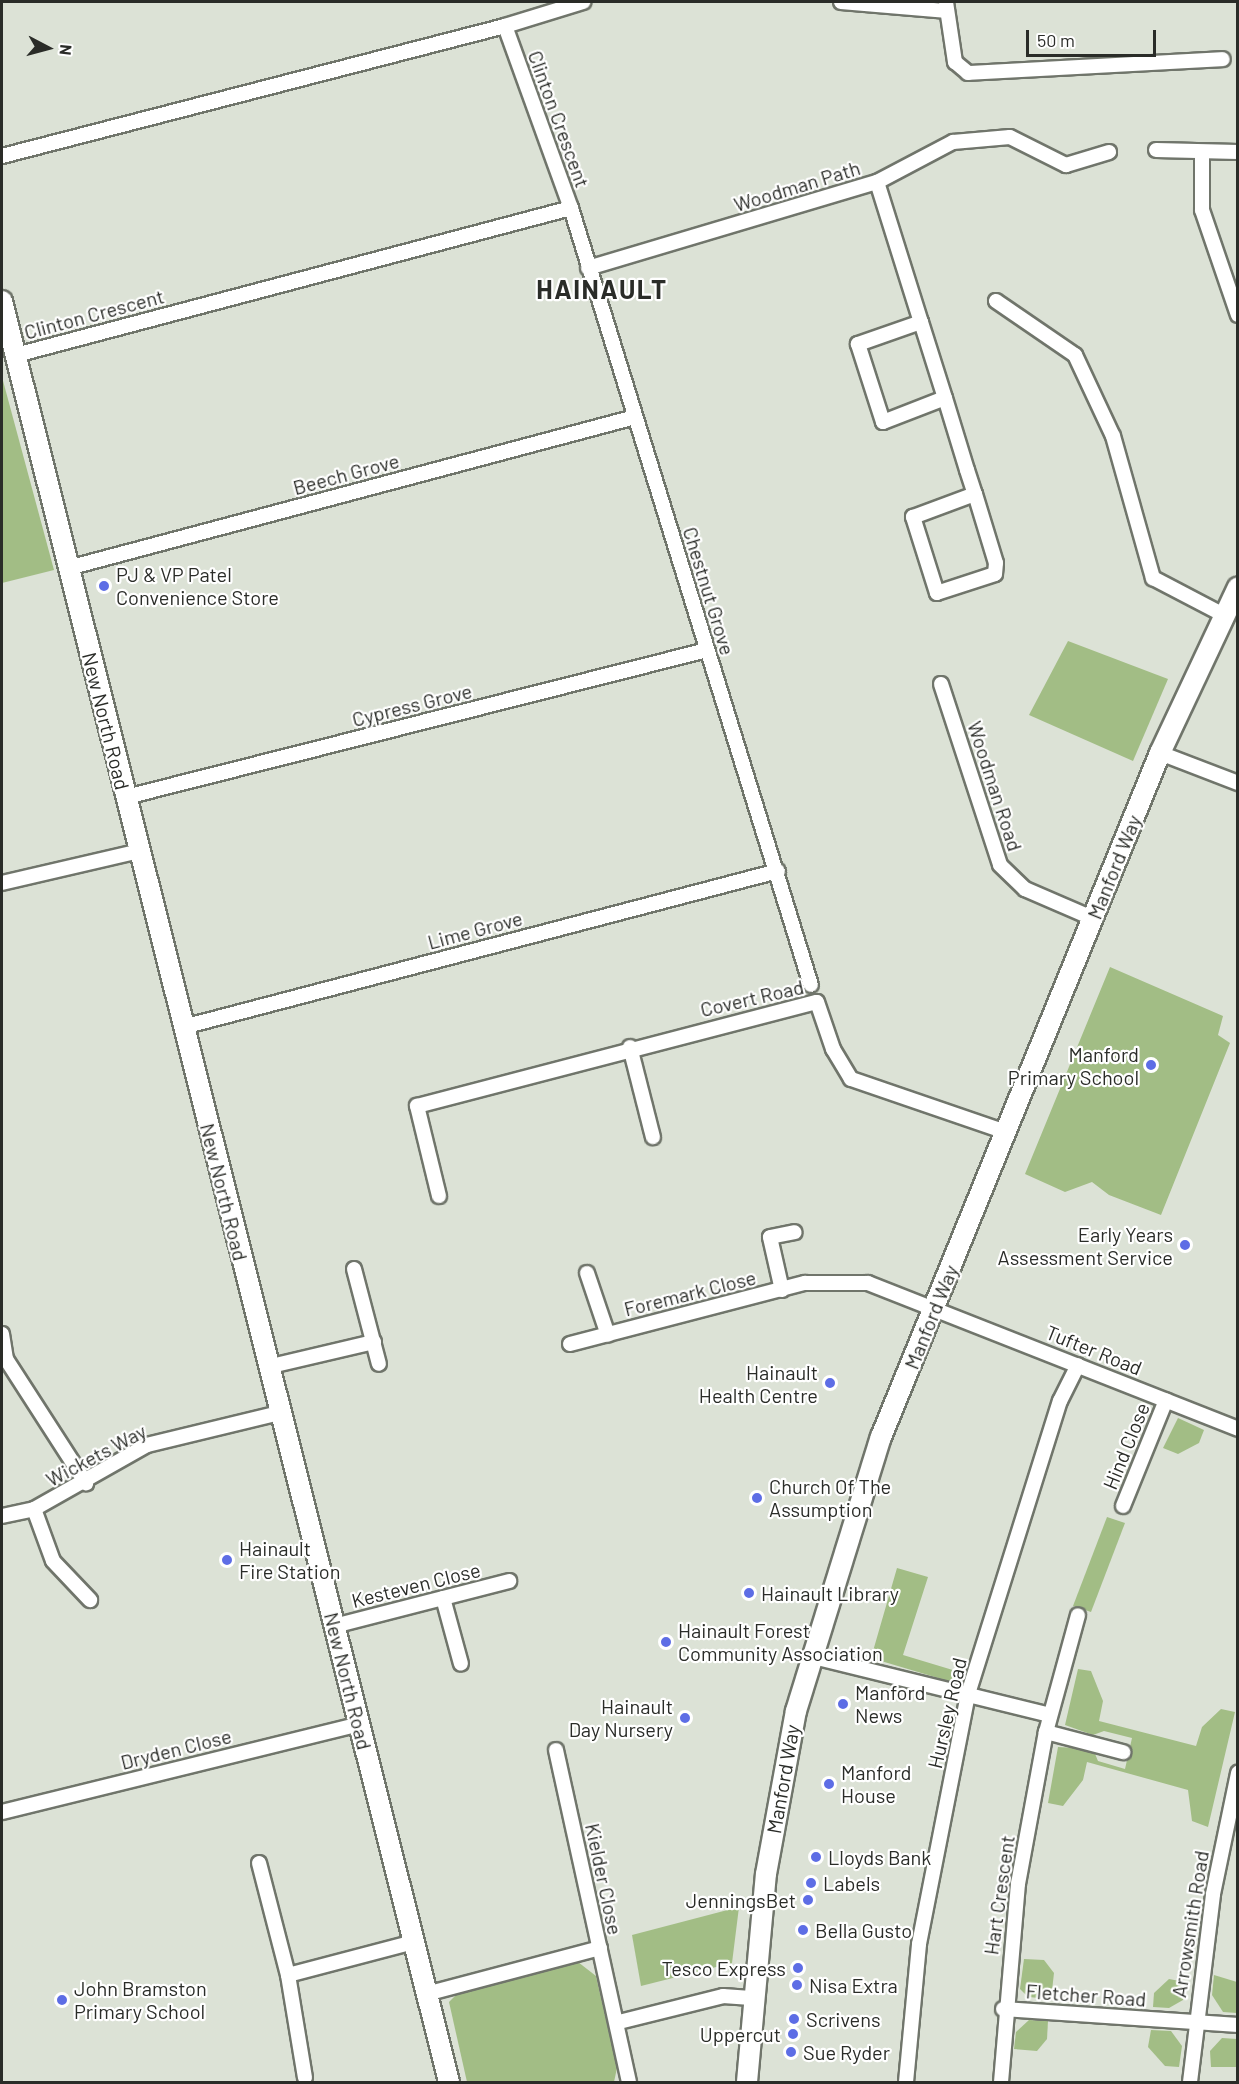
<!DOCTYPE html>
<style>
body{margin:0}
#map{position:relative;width:1239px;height:2084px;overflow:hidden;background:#dce2d6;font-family:Barlow,sans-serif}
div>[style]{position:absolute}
.green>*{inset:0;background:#a2bd85}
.roads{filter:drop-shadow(2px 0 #70756b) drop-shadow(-2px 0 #70756b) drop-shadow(0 2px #70756b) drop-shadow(0 -2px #70756b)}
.street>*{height:14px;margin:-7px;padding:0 7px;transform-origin:7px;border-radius:7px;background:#fff}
.secondary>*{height:20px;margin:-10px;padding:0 10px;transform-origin:10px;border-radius:10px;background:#fff}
.dots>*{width:16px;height:16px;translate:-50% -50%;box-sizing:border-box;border:3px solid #fff;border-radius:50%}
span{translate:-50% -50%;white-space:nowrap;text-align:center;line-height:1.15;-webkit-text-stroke:4.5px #fff;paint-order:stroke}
.street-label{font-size:20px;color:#2a2c28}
.poi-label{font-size:20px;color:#2a2c28}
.left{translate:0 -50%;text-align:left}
.right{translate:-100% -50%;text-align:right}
.district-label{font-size:26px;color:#2a2c28;font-weight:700;letter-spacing:1.5px}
.frame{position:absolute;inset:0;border:3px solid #2a2c28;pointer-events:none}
.north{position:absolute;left:18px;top:18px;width:60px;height:60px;-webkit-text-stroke:4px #fff;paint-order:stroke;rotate:96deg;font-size:16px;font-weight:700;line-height:24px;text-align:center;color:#2a2c28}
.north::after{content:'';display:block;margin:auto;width:21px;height:27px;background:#2a2c28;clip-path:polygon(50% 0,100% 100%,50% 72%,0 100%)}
.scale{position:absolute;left:1026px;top:30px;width:130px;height:27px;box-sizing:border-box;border:3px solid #2a2c28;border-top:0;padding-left:8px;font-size:18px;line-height:21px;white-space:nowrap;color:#2a2c28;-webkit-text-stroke:4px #fff;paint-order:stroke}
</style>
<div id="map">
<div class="green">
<i style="clip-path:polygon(2px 377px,54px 570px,2px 583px)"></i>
<i style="clip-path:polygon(1068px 641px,1168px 679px,1133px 761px,1029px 715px)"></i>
<i style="clip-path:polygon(1110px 967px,1223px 1016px,1218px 1035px,1230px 1043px,1161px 1215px,1109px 1195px,1092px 1182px,1065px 1192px,1025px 1174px)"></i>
<i style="clip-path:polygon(1178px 1418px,1204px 1430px,1199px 1443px,1178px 1454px,1163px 1448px)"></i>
<i style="clip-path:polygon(1107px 1517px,1125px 1523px,1091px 1612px,1073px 1606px)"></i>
<i style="clip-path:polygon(897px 1568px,928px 1577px,903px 1655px,966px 1674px,955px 1683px,871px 1658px)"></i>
<i style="clip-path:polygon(1078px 1669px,1091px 1671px,1103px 1701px,1099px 1721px,1196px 1746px,1202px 1727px,1221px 1709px,1235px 1712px,1208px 1827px,1192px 1821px,1188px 1790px,1087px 1762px,1083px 1780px,1063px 1806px,1048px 1803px,1058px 1747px,1093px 1749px,1098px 1761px,1125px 1769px,1132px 1738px,1104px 1731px,1093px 1735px,1065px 1725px)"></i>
<i style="clip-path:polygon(739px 1907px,732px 1963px,641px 1986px,632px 1935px)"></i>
<i style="clip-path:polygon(1024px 1959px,1044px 1960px,1054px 1973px,1051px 1999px,1028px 1997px,1020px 1989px)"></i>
<i style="clip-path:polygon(578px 1962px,596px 1976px,617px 2068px,614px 2082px,467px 2082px,449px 2002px,461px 1990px)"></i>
<i style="clip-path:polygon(1214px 1975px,1237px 1982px,1237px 2013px,1223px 2012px,1212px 1995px)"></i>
<i style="clip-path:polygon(1169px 1979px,1185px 1982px,1183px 2000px,1169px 2008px,1153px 2007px,1154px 1993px)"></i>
<i style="clip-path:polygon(1029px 2020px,1048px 2021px,1047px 2039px,1037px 2051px,1014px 2049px,1016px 2032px)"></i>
<i style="clip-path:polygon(1151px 2030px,1171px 2031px,1182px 2046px,1179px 2067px,1165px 2066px,1148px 2047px)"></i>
<i style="clip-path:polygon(1222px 2038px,1237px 2039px,1237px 2067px,1211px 2067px,1210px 2051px)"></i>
</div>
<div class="roads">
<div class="street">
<i style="left:841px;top:2px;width:104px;rotate:4.9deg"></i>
<i style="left:946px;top:2px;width:61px;rotate:81.5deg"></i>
<i style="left:955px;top:62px;width:17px;rotate:40deg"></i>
<i style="left:968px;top:73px;width:255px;rotate:-3.1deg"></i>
<i style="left:505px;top:26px;width:82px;rotate:-17.1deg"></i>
<i style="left:1156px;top:150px;width:82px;rotate:1.4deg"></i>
<i style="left:1202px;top:154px;width:56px;rotate:90deg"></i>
<i style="left:1202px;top:210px;width:111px;rotate:71.1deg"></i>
<i style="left:2px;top:156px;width:520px;rotate:-14.49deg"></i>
<i style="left:505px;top:26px;width:194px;rotate:70.1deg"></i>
<i style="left:571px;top:208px;width:574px;rotate:165.17deg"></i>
<i style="left:877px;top:182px;width:86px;rotate:-27.8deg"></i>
<i style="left:953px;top:142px;width:57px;rotate:-5deg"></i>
<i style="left:1010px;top:137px;width:63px;rotate:26.6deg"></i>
<i style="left:1066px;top:165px;width:45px;rotate:-16.8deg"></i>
<i style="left:571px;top:208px;width:813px;rotate:72.84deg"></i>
<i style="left:588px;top:268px;width:302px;rotate:-16.6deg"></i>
<i style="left:877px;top:182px;width:147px;rotate:72.6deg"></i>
<i style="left:921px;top:322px;width:80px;rotate:72.5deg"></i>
<i style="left:945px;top:398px;width:75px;rotate:73deg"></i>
<i style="left:967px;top:470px;width:25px;rotate:72deg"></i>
<i style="left:975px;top:494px;width:72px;rotate:73.1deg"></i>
<i style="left:996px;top:563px;width:11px;rotate:95deg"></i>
<i style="left:995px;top:574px;width:61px;rotate:161.9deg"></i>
<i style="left:937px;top:593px;width:80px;rotate:-107.5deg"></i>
<i style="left:913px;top:517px;width:66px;rotate:-20.4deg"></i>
<i style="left:996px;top:301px;width:96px;rotate:34.4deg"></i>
<i style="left:1075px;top:355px;width:89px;rotate:64.9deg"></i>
<i style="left:1113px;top:436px;width:148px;rotate:74.3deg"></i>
<i style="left:1153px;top:578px;width:78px;rotate:27.6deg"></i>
<i style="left:921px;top:322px;width:67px;rotate:160.8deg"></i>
<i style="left:858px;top:344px;width:82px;rotate:72.2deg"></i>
<i style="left:883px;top:422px;width:66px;rotate:-21.2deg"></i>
<i style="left:68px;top:568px;width:587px;rotate:-14.91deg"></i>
<i style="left:941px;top:684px;width:190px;rotate:71.9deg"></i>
<i style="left:1000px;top:865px;width:35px;rotate:44deg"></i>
<i style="left:1025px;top:889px;width:73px;rotate:23.4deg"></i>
<i style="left:1160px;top:753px;width:84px;rotate:21deg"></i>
<i style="left:126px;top:797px;width:599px;rotate:-14.2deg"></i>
<i style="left:2px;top:883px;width:141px;rotate:-13.1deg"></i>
<i style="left:183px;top:1027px;width:615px;rotate:-14.69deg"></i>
<i style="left:630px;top:1047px;width:93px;rotate:75.7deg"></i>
<i style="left:439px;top:1196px;width:93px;rotate:-103.7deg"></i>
<i style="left:417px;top:1106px;width:413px;rotate:-14.6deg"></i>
<i style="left:817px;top:1002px;width:50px;rotate:71.2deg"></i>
<i style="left:833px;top:1049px;width:35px;rotate:59deg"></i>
<i style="left:851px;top:1079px;width:164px;rotate:18.9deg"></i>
<i style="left:354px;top:1269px;width:98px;rotate:75.3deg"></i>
<i style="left:587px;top:1273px;width:65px;rotate:71.3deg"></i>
<i style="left:782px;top:1290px;width:54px;rotate:-102.8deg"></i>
<i style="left:770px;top:1237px;width:25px;rotate:-11deg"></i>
<i style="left:2px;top:1334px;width:25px;rotate:81deg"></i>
<i style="left:6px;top:1359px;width:148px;rotate:57.2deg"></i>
<i style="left:570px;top:1344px;width:243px;rotate:-14.6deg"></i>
<i style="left:805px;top:1283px;width:63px"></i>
<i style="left:868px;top:1283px;width:398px;rotate:21.5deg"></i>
<i style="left:267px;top:1367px;width:110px;rotate:-13.2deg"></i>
<i style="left:1123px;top:1506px;width:114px;rotate:-67.9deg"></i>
<i style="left:34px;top:1509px;width:55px;rotate:69.9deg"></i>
<i style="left:53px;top:1561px;width:54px;rotate:46.5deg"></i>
<i style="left:2px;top:1516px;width:33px;rotate:-12deg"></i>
<i style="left:34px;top:1509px;width:130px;rotate:-29.5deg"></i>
<i style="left:147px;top:1445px;width:136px;rotate:-13.6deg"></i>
<i style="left:443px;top:1598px;width:68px;rotate:74.7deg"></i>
<i style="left:334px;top:1626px;width:181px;rotate:-14.4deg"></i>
<i style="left:810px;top:1656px;width:247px;rotate:13.8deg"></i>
<i style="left:1046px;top:1732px;width:80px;rotate:14.6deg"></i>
<i style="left:556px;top:1750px;width:340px;rotate:77.6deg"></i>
<i style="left:2px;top:1812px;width:368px;rotate:-13.8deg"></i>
<i style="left:259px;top:1863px;width:116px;rotate:75.5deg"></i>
<i style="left:288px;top:1975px;width:104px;rotate:80.6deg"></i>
<i style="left:288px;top:1975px;width:130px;rotate:-14.7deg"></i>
<i style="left:426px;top:1994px;width:180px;rotate:-14.8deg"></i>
<i style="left:1003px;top:2009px;width:236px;rotate:3.9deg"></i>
<i style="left:619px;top:2022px;width:107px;rotate:-14deg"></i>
<i style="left:723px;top:1996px;width:28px;rotate:4deg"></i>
<i style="left:906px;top:2082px;width:139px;rotate:-84.6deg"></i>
<i style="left:919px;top:1944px;width:255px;rotate:-78.9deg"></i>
<i style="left:968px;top:1694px;width:307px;rotate:-72.6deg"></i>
<i style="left:1060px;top:1401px;width:40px;rotate:-63.4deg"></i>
<i style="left:1001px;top:2082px;width:199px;rotate:-85.1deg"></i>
<i style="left:1018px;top:1884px;width:155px;rotate:-79.6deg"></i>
<i style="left:1046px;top:1732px;width:121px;rotate:-74.7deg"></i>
<i style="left:1190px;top:2082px;width:189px;rotate:-83deg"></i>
<i style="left:1213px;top:1894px;width:124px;rotate:-78.3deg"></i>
</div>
<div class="secondary">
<i style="left:2px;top:301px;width:1836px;rotate:75.91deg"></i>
<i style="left:747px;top:2082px;width:209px;rotate:-84.8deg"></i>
<i style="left:766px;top:1874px;width:166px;rotate:-79.6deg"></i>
<i style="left:796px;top:1711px;width:287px;rotate:-72.8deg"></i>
<i style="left:881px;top:1437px;width:739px;rotate:-67.81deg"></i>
<i style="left:1160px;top:753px;width:183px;rotate:-64.8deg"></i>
</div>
</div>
<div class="dots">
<i style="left:104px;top:586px;background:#5d6de5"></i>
<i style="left:1151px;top:1065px;background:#5d6de5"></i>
<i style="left:1185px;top:1245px;background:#5d6de5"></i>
<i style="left:830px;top:1383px;background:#5d6de5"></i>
<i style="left:757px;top:1498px;background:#5d6de5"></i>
<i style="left:227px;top:1560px;background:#5d6de5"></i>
<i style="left:749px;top:1593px;background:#5d6de5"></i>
<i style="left:666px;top:1642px;background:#5d6de5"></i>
<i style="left:843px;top:1704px;background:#5d6de5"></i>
<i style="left:685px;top:1718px;background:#5d6de5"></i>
<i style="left:829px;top:1784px;background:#5d6de5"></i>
<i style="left:816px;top:1857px;background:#5d6de5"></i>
<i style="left:811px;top:1883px;background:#5d6de5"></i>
<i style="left:808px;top:1900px;background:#5d6de5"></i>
<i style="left:803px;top:1930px;background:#5d6de5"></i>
<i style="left:798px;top:1968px;background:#5d6de5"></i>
<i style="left:797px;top:1985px;background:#5d6de5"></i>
<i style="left:62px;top:2000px;background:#5d6de5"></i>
<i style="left:794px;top:2019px;background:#5d6de5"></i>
<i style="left:793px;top:2034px;background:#5d6de5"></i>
<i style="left:791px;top:2052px;background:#5d6de5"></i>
</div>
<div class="street-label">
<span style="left:559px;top:119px;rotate:70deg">Clinton Crescent</span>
<span style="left:797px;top:186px;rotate:-17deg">Woodman Path</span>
<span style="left:94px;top:314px;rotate:-15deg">Clinton Crescent</span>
<span style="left:346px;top:474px;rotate:-15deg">Beech Grove</span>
<span style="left:709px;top:591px;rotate:73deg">Chestnut Grove</span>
<span style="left:412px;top:705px;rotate:-14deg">Cypress Grove</span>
<span style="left:106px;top:721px;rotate:76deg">New North Road</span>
<span style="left:995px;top:786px;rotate:72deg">Woodman Road</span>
<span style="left:1114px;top:867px;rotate:-68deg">Manford Way</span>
<span style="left:475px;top:930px;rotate:-15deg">Lime Grove</span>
<span style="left:752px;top:998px;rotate:-13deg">Covert Road</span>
<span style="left:224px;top:1192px;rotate:76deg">New North Road</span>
<span style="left:690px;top:1293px;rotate:-14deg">Foremark Close</span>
<span style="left:931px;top:1317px;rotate:-68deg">Manford Way</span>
<span style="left:1094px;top:1350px;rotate:22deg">Tufter Road</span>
<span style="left:1126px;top:1446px;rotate:-68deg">Hind Close</span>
<span style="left:96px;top:1455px;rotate:-28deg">Wickets Way</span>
<span style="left:416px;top:1585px;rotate:-14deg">Kesteven Close</span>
<span style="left:348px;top:1681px;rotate:76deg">New North Road</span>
<span style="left:947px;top:1713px;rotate:-77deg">Hursley Road</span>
<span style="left:176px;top:1749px;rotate:-14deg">Dryden Close</span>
<span style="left:783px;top:1779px;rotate:-80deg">Manford Way</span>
<span style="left:604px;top:1879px;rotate:78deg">Kielder Close</span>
<span style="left:999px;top:1895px;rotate:-82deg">Hart Crescent</span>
<span style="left:1190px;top:1924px;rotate:-81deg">Arrowsmith Road</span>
<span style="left:1086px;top:1995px;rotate:4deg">Fletcher Road</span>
</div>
<div class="poi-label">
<span class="left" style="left:116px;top:586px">PJ &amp; VP Patel<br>Convenience Store</span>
<span class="right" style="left:1139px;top:1066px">Manford<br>Primary School</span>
<span class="right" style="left:1173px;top:1246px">Early Years<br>Assessment Service</span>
<span class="right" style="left:818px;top:1384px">Hainault<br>Health Centre</span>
<span class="left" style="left:769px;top:1498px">Church Of The<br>Assumption</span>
<span class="left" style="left:239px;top:1560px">Hainault<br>Fire Station</span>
<span class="left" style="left:761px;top:1593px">Hainault Library</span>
<span class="left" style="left:678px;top:1642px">Hainault Forest<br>Community Association</span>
<span class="left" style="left:855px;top:1704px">Manford<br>News</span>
<span class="right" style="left:673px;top:1718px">Hainault<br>Day Nursery</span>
<span class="left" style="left:841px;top:1784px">Manford<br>House</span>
<span class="left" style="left:828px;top:1857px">Lloyds Bank</span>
<span class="left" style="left:823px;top:1883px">Labels</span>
<span class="right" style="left:796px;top:1900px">JenningsBet</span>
<span class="left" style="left:815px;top:1930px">Bella Gusto</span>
<span class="right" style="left:786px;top:1968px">Tesco Express</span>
<span class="left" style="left:809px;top:1985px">Nisa Extra</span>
<span class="left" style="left:74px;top:2000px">John Bramston<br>Primary School</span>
<span class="left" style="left:806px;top:2019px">Scrivens</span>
<span class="right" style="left:781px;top:2034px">Uppercut</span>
<span class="left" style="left:803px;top:2052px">Sue Ryder</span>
</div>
<div class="district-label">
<span style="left:602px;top:289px">HAINAULT</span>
</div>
<div class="frame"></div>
<div class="north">N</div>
<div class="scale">50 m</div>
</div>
